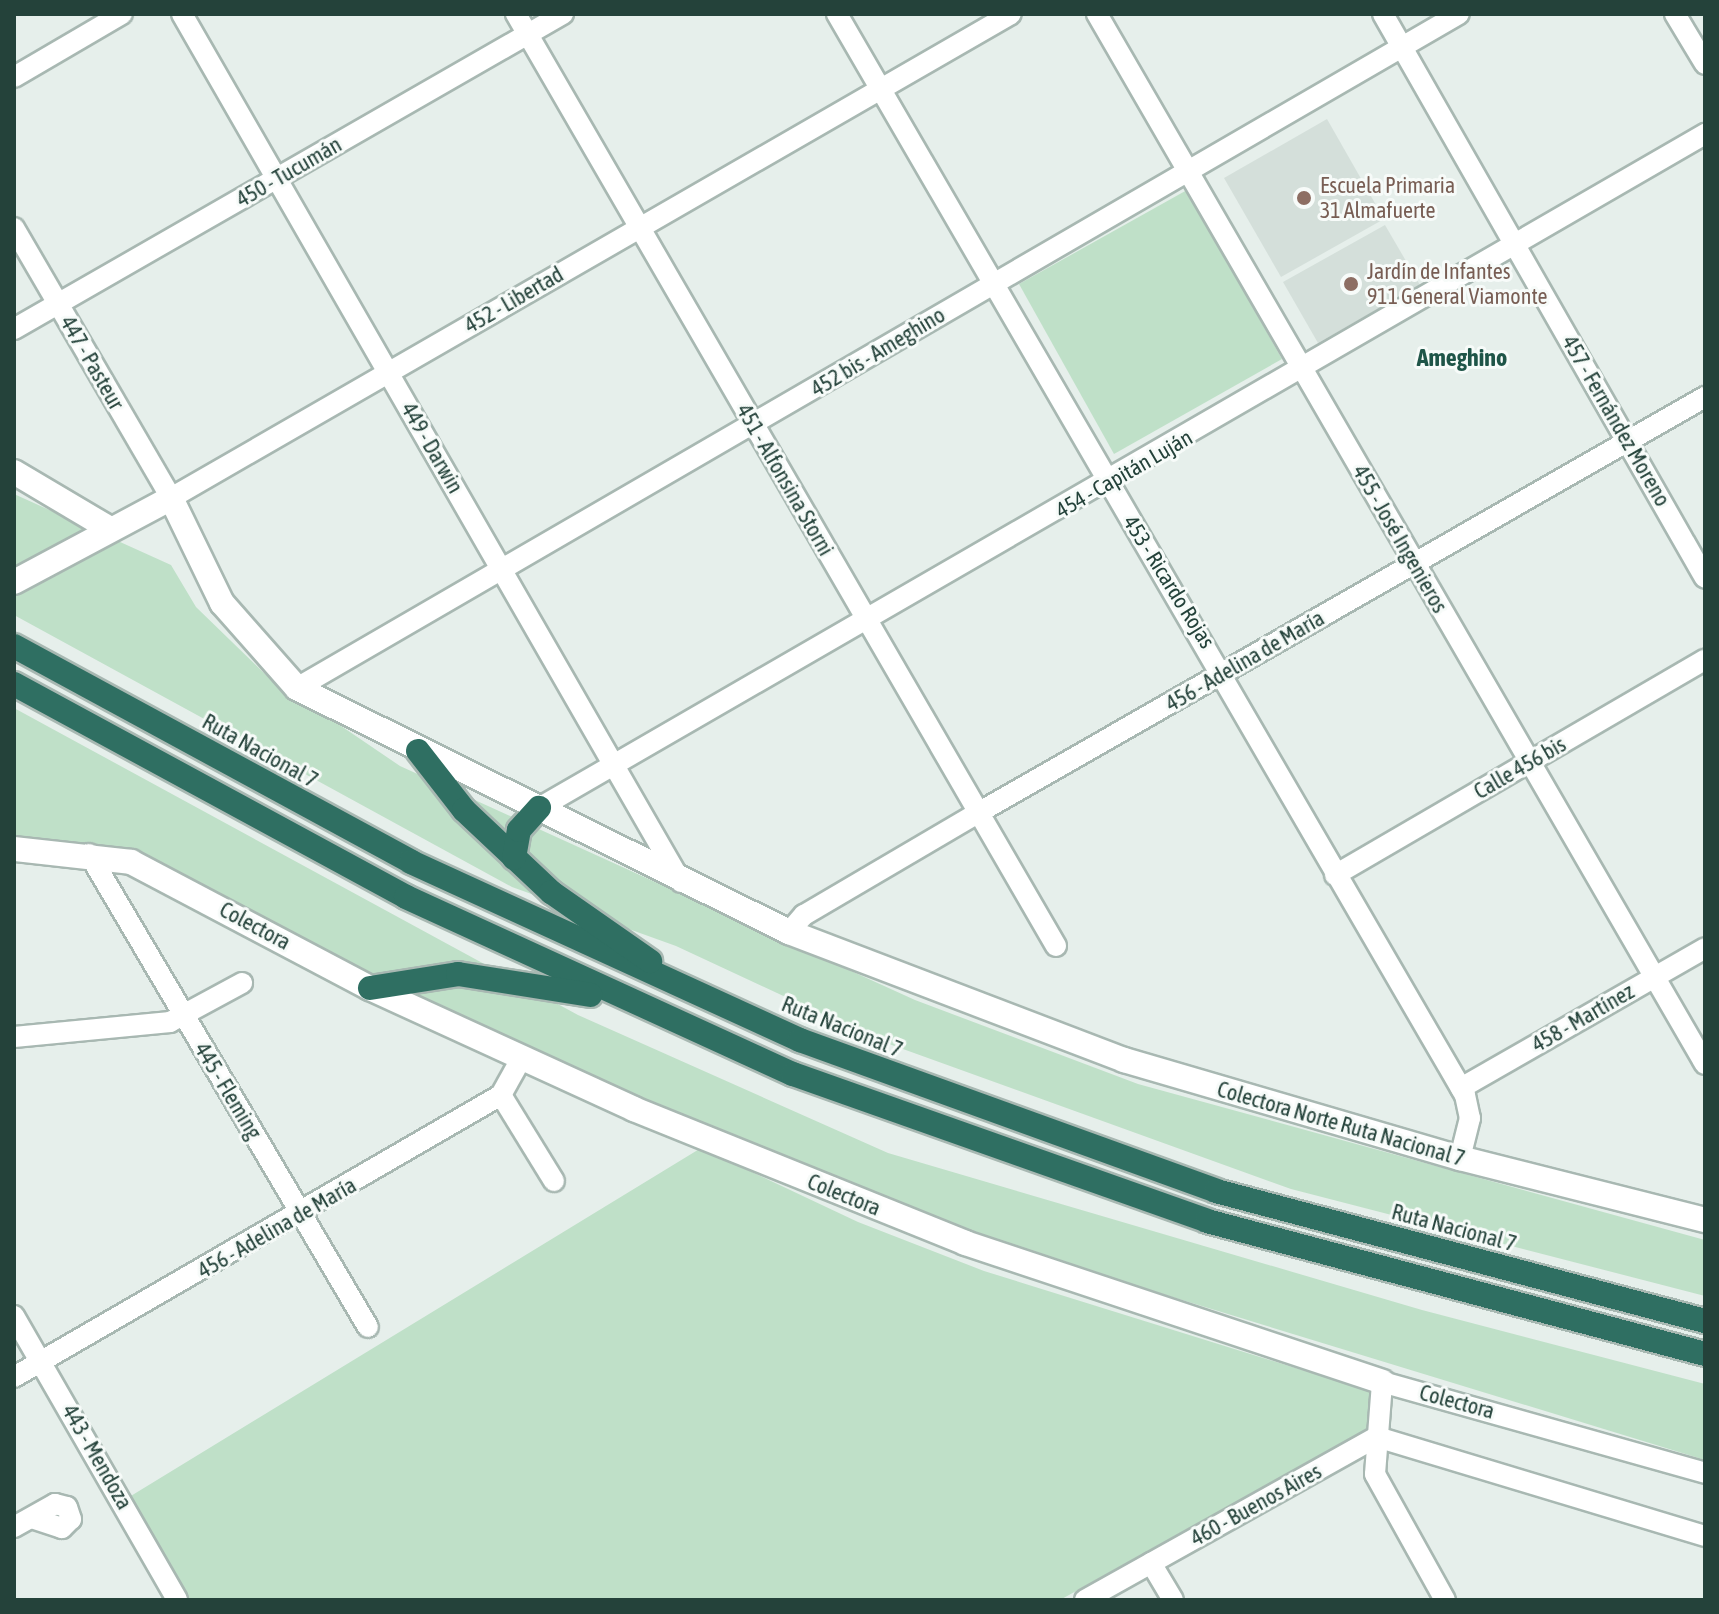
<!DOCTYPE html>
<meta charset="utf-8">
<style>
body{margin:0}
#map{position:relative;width:1719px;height:1614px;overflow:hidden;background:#e6efeb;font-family:"Asap Condensed",sans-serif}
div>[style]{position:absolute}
.built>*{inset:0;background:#d4dfda}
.green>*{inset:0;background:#bfe0c8}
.roads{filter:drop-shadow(2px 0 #a8b8b2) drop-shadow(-2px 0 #a8b8b2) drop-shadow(0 2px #a8b8b2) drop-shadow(0 -2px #a8b8b2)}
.street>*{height:20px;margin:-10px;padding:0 10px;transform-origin:10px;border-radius:10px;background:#fff}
.secondary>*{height:24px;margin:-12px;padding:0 12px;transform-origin:12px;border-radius:12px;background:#fff}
.highway>*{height:24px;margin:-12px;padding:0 12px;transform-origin:12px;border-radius:12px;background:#2f6f62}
.dots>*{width:22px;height:22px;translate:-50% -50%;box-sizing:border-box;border:4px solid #f7fbf9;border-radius:50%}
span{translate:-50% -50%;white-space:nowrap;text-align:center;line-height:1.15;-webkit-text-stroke:6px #f7fbf9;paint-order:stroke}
.street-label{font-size:22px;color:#24423a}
.education-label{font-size:22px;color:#785e54}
.left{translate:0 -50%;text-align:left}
.neighbourhood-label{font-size:24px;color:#1f5548;font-weight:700}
.frame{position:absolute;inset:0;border:16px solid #24423a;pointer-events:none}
</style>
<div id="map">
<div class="built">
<i style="clip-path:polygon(1327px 119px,1384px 219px,1281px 277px,1224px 178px)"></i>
<i style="clip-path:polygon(1385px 225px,1420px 285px,1318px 343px,1283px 282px)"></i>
</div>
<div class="green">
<i style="clip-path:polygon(1187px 190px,1282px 359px,1114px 454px,1019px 284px)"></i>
<i style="clip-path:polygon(14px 494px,171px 565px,196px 607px,266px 675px,400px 766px,915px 1000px,1138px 1084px,1705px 1240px,1705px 1296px,1291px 1189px,878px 1040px,676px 946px,512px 887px,14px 615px)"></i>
<i style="clip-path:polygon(14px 708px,578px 1015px,888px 1153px,1422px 1310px,1705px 1384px,1705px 1460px,973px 1236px,486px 1034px,145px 858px,14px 840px)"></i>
<i style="clip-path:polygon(701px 1148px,858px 1222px,984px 1271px,1376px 1393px,1377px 1423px,1060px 1600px,173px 1600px,121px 1502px)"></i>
</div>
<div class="roads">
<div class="street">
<i style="left:182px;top:14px;width:1001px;rotate:60.11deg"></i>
<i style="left:516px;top:14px;width:1077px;rotate:59.91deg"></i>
<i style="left:837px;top:14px;width:1250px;rotate:59.85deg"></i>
<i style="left:1465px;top:1095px;width:24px;rotate:78deg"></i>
<i style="left:1470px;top:1118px;width:41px;rotate:104deg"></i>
<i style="left:1097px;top:14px;width:1213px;rotate:59.93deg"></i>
<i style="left:1383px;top:14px;width:649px;rotate:60.28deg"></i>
<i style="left:1675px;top:14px;width:58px;rotate:59deg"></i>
<i style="left:14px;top:77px;width:125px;rotate:-30.3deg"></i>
<i style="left:14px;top:228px;width:312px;rotate:59.8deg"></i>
<i style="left:171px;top:498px;width:969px;rotate:-29.95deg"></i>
<i style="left:14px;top:329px;width:633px;rotate:-29.85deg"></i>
<i style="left:297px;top:688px;width:1343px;rotate:-30.12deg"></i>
<i style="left:539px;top:808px;width:1347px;rotate:-30.03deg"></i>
<i style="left:89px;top:854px;width:549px;rotate:59.47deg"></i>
<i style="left:1335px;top:875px;width:428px;rotate:-30.2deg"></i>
<i style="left:789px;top:932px;width:23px;rotate:-49deg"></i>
<i style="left:804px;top:915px;width:202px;rotate:-30.4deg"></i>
<i style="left:978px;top:813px;width:838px;rotate:-29.78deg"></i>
<i style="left:14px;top:1037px;width:157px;rotate:-5.5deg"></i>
<i style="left:170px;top:1022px;width:82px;rotate:-28.4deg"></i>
<i style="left:1461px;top:1088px;width:281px;rotate:-29.8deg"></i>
<i style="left:501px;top:1095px;width:101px;rotate:58.4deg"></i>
<i style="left:14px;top:1316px;width:327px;rotate:60.1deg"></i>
<i style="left:14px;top:1377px;width:563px;rotate:-30.07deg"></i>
<i style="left:501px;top:1095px;width:41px;rotate:-60.9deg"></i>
<i style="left:1377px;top:1437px;width:343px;rotate:16.8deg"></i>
<i style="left:14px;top:1527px;width:47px;rotate:-29.3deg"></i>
<i style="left:55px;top:1504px;width:12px;rotate:14deg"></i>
<i style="left:67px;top:1507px;width:13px;rotate:72deg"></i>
<i style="left:71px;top:1519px;width:13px;rotate:135deg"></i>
<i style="left:62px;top:1528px;width:32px;rotate:-162deg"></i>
<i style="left:1151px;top:1563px;width:43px;rotate:59.3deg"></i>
<i style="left:1085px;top:1600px;width:334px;rotate:-29.2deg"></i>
<i style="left:1445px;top:1600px;width:144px;rotate:-119.1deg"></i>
<i style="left:1375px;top:1474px;width:92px;rotate:-85.6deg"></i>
<i style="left:1382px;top:1382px;width:336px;rotate:15.7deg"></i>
</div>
<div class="secondary">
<i style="left:14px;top:472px;width:112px;rotate:30.7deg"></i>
<i style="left:14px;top:582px;width:178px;rotate:-28.1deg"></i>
<i style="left:171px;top:498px;width:117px;rotate:64.1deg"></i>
<i style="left:222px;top:603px;width:113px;rotate:48.6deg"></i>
<i style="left:297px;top:688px;width:549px;rotate:26.38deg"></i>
<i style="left:789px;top:932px;width:359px;rotate:20.9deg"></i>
<i style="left:1124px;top:1060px;width:350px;rotate:16.3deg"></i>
<i style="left:1460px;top:1158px;width:253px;rotate:14.2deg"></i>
<i style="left:14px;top:849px;width:118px;rotate:6.3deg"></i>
<i style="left:131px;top:862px;width:270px;rotate:27.8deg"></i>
<i style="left:370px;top:988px;width:290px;rotate:24.6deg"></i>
<i style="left:634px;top:1109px;width:357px;rotate:22deg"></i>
<i style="left:965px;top:1243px;width:440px;rotate:18.4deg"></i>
</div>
<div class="highway">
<i style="left:14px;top:646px;width:452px;rotate:28.5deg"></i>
<i style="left:411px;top:862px;width:428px;rotate:24.6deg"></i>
<i style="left:800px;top:1040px;width:443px;rotate:19.9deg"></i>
<i style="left:1216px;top:1191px;width:506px;rotate:14.89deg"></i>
<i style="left:14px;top:684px;width:446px;rotate:28.5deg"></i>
<i style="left:406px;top:897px;width:426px;rotate:24.6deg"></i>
<i style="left:793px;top:1074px;width:439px;rotate:19.5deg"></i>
<i style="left:1207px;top:1221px;width:515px;rotate:14.95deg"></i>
<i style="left:418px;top:751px;width:75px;rotate:52.1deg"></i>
<i style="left:464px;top:810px;width:120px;rotate:43.3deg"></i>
<i style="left:551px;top:892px;width:121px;rotate:34.9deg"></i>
<i style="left:514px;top:858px;width:28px;rotate:-80deg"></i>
<i style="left:519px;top:830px;width:30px;rotate:-48deg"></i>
<i style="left:370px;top:988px;width:89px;rotate:-9deg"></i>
<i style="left:458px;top:974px;width:134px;rotate:9deg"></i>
</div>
</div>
<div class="dots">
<i style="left:1304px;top:198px;background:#8d6e63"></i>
<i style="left:1351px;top:284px;background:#8d6e63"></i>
</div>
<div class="street-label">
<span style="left:289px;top:172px;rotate:-30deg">450 - Tucumán</span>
<span style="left:514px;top:300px;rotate:-30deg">452 - Libertad</span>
<span style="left:878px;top:352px;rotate:-31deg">452 bis - Ameghino</span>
<span style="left:92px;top:363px;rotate:60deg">447 - Pasteur</span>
<span style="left:1616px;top:421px;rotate:60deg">457 - Fernández Moreno</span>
<span style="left:432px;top:448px;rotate:60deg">449 - Darwin</span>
<span style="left:1124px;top:474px;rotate:-30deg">454 - Capitán Luján</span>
<span style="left:785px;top:480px;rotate:60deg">451 - Alfonsina Storni</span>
<span style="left:1400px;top:539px;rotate:60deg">455 - José Ingenieros</span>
<span style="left:1169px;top:582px;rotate:58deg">453 - Ricardo Rojas</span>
<span style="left:1245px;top:661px;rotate:-30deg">456 - Adelina de María</span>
<span style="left:260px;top:751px;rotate:29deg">Ruta Nacional 7</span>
<span style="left:1520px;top:768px;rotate:-30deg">Calle 456 bis</span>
<span style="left:255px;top:926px;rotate:28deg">Colectora</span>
<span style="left:1583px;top:1018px;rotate:-30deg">458 - Martínez</span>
<span style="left:842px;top:1027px;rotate:22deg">Ruta Nacional 7</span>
<span style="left:228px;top:1091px;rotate:59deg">445 - Fleming</span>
<span style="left:1341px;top:1124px;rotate:16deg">Colectora Norte Ruta Nacional 7</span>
<span style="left:844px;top:1195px;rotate:22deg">Colectora</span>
<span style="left:277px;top:1228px;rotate:-30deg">456 - Adelina de María</span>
<span style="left:1454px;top:1228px;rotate:15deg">Ruta Nacional 7</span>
<span style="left:1457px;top:1402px;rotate:15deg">Colectora</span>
<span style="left:97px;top:1457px;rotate:60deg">443 - Mendoza</span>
<span style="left:1256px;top:1505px;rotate:-29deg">460 - Buenos Aires</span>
</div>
<div class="education-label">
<span class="left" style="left:1320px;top:198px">Escuela Primaria<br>31 Almafuerte</span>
<span class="left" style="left:1367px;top:284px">Jardín de Infantes<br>911 General Viamonte</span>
</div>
<div class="neighbourhood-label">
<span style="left:1462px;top:358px">Ameghino</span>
</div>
<div class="frame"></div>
</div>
